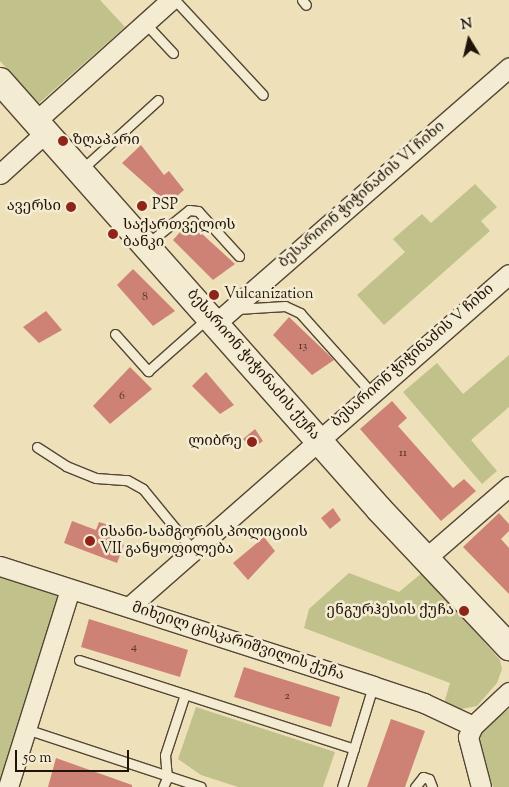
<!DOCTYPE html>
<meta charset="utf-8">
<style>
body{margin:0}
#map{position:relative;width:509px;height:787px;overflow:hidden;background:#eee1ba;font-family:"Sorts Mill Goudy","Noto Serif Georgian",serif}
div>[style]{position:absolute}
.green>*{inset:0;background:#c0c18b}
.building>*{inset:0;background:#ce8275}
.roads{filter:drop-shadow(1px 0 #544634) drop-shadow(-1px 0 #544634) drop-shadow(0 1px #544634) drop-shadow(0 -1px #544634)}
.lane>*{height:9px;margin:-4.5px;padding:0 4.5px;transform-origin:4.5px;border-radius:4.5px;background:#f4ecd2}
.street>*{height:19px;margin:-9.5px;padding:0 9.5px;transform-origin:9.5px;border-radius:9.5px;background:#f4ecd2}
.secondary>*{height:26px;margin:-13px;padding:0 13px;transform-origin:13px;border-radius:13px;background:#f4ecd2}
.dots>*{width:14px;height:14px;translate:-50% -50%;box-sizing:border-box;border:2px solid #f4ecd2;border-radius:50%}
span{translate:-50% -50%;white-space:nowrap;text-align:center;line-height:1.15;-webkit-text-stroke:5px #f4ecd2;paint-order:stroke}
.number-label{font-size:12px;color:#4c2f23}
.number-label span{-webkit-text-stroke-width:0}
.poi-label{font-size:15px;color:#201308}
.left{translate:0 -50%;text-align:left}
.right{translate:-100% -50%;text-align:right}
.street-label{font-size:15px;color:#201308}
.north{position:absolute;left:444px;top:15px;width:50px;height:50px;-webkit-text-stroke:4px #f4ecd2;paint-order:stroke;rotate:351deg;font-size:14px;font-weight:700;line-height:20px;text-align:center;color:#201308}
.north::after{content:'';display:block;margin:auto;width:18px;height:22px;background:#201308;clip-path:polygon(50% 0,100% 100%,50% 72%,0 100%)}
.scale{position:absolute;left:15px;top:750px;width:114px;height:22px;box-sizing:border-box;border:2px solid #201308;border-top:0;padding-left:6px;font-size:15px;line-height:18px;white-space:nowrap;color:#201308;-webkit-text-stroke:4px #f4ecd2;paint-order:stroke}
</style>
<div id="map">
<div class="green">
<i style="clip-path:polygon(0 0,100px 0,125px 27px,38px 104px,0 61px)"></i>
<i style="clip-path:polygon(475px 184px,497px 207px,481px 221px,490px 231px,384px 325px,357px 295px,405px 252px,393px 239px,422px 214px,431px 223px)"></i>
<i style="clip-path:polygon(509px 355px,509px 407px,471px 440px,497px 471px,482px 484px,403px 392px,437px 363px,463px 394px)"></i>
<i style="clip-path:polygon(423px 572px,500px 660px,502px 669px,497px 683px,477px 706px,461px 709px,444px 703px,450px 683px,304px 628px,309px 609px,349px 573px,399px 592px)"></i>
<i style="clip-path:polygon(0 573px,60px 594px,0 781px)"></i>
<i style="clip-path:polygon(196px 707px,335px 752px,323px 787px,238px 787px,201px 775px,178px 759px)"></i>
<i style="clip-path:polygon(509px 709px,509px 787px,493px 787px,478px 743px,482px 730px)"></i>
</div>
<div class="building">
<i style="clip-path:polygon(141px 145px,164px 175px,169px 171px,184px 190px,168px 204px,122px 163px)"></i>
<i style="clip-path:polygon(189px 222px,235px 264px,213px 280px,173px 240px)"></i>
<i style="clip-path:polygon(133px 269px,175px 311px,153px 326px,117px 285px)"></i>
<i style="clip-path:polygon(46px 311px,62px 330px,39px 343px,23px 327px)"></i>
<i style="clip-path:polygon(289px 317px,334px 360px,312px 375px,273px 335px)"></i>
<i style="clip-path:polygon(130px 367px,152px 389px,110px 424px,93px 406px)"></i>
<i style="clip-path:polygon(206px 372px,234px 405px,220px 414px,192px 386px)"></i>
<i style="clip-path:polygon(392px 401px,407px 418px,398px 426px,453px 488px,464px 479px,476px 491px,441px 521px,360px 429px)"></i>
<i style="clip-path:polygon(255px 429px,263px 441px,252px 449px,243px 439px)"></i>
<i style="clip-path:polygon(333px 508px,341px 520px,330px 529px,321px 518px)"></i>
<i style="clip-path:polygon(499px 513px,509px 524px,509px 531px,501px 539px,509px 548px,509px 594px,463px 547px)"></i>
<i style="clip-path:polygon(72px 521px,96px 530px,99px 522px,115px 527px,110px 540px,124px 545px,117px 563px,64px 543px)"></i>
<i style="clip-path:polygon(264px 537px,275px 551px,248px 580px,233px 563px)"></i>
<i style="clip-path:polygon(89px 619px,188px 650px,180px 677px,81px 647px)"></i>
<i style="clip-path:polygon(244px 667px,340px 697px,331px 727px,234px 697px)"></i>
<i style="clip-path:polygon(391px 719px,425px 731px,405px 787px,367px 787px)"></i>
<i style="clip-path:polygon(56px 758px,132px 785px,132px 787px,48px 787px)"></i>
</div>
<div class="roads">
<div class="lane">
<i style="left:175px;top:0;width:129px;rotate:47.2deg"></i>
<i style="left:302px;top:0;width:6px;rotate:51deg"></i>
<i style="left:145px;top:23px;width:41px;rotate:47deg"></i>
<i style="left:81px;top:170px;width:104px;rotate:-42.3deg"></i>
<i style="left:147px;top:244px;width:54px;rotate:-39deg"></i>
<i style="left:189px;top:210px;width:9px;rotate:6deg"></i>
<i style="left:198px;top:211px;width:61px;rotate:47.7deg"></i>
<i style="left:237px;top:309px;width:48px;rotate:-3.6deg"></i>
<i style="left:285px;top:306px;width:17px;rotate:25deg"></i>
<i style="left:300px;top:313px;width:106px;rotate:48.1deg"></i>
<i style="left:115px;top:334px;width:50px;rotate:48.3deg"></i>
<i style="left:148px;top:371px;width:80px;rotate:-41.5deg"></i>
<i style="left:37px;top:447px;width:35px;rotate:33deg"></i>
<i style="left:66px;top:466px;width:32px;rotate:22deg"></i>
<i style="left:96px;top:478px;width:31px;rotate:4deg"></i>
<i style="left:127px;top:480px;width:18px;rotate:29deg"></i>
<i style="left:143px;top:489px;width:79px;rotate:50.7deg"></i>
<i style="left:79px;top:660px;width:289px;rotate:17.9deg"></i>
<i style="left:26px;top:729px;width:184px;rotate:18.3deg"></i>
<i style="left:163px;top:787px;width:10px;rotate:-66deg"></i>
<i style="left:167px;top:778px;width:23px;rotate:-95deg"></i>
<i style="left:165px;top:755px;width:64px;rotate:-71.8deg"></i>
<i style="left:342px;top:787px;width:106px;rotate:-72.9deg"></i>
<i style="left:415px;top:787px;width:13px;rotate:-51deg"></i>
<i style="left:423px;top:777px;width:6px;rotate:18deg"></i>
<i style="left:429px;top:779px;width:9px;rotate:69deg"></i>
</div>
<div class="street">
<i style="left:36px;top:121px;width:181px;rotate:-41.9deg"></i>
<i style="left:0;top:174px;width:62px;rotate:-42.4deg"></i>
<i style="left:216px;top:323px;width:389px;rotate:-41.1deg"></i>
<i style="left:426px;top:558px;width:110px;rotate:-40.9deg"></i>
<i style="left:0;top:566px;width:392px;rotate:17.8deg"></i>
<i style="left:373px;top:686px;width:54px;rotate:18.4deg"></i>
<i style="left:424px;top:703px;width:54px;rotate:25.1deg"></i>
<i style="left:129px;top:607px;width:505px;rotate:-41.23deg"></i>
<i style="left:8px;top:787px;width:207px;rotate:-72.6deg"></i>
<i style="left:481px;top:787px;width:52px;rotate:-104.6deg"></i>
<i style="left:468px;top:737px;width:12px;rotate:-66deg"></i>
<i style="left:473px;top:726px;width:50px;rotate:-43.4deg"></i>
</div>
<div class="secondary">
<i style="left:0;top:81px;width:572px;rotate:48.47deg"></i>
<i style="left:379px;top:509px;width:190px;rotate:46.7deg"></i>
</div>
</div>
<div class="dots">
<i style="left:63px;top:141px;background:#8f2418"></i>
<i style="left:142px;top:206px;background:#8f2418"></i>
<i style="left:71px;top:207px;background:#8f2418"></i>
<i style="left:113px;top:234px;background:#8f2418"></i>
<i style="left:214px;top:295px;background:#8f2418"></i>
<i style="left:252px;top:442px;background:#8f2418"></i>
<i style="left:90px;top:541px;background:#8f2418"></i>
<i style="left:464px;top:611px;background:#8f2418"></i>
</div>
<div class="number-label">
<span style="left:145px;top:298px">8</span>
<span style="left:303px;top:347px">13</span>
<span style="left:122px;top:397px">6</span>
<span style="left:403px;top:454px">11</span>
<span style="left:134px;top:648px">4</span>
<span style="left:287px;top:697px">2</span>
</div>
<div class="poi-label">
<span class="left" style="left:73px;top:141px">ზღაპარი</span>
<span class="left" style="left:152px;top:206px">PSP</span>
<span class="right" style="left:61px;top:207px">ავერსი</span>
<span class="left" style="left:123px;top:234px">საქართველოს<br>ბანკი</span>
<span class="left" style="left:224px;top:295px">Vulcanization</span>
<span class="right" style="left:242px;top:442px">ლიბრე</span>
<span class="left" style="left:100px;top:541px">ისანი-სამგორის პოლიციის<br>VII განყოფილება</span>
<span class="right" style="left:454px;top:611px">ენგურჰესის ქუჩა</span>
</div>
<div class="street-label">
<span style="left:362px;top:195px;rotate:-41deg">ბესარიონ ჭიჭინაძის VI ჩიხი</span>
<span style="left:413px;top:356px;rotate:-41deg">ბესარიონ ჭიჭინაძის V ჩიხი</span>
<span style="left:253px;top:365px;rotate:49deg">ბესარიონ ჭიჭინაძის ქუჩა</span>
<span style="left:238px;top:642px;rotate:18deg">მიხეილ ცისკარიშვილის ქუჩა</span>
</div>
<div class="north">N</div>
<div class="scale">50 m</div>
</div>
